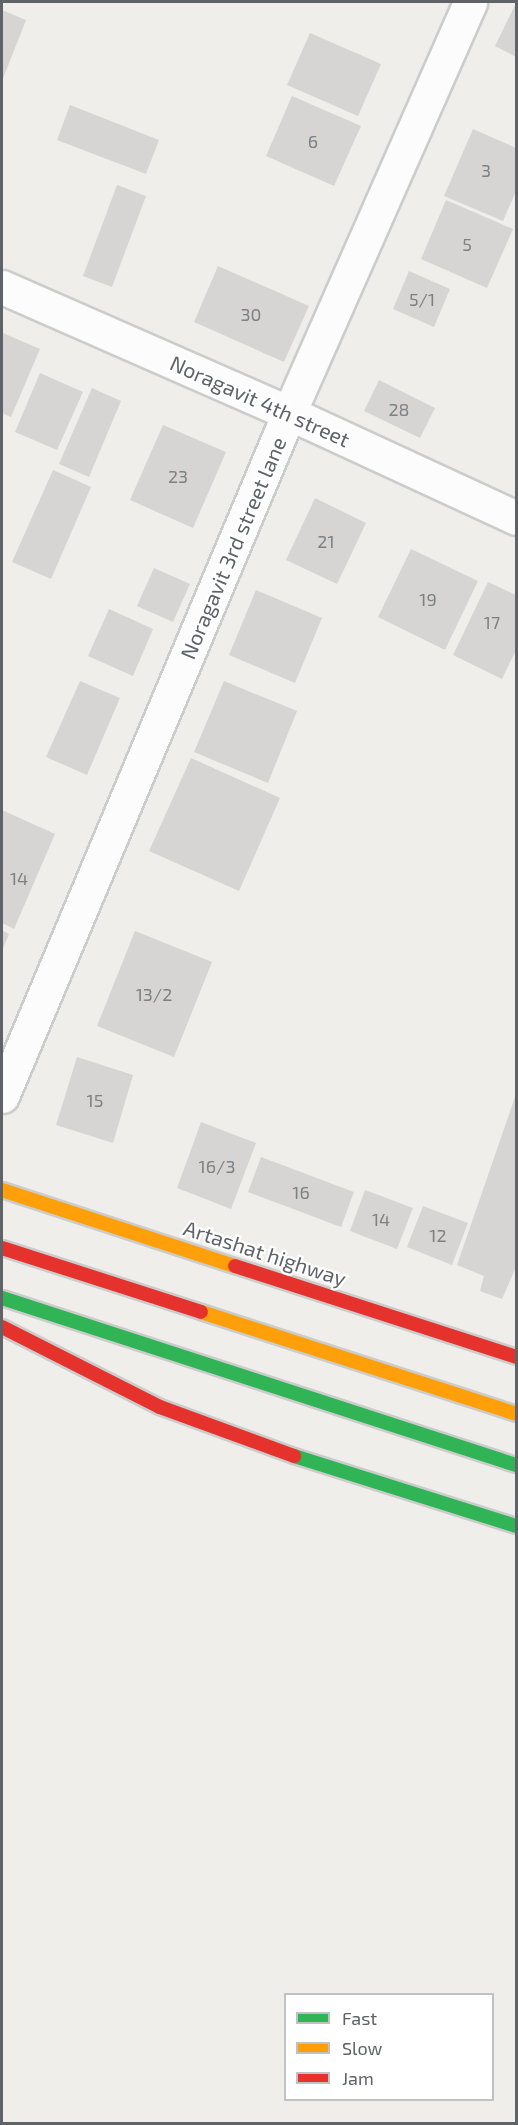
<!DOCTYPE html>
<style>
body{margin:0}
#map{position:relative;width:518px;height:2125px;overflow:hidden;background:#efeeea;font-family:"Exo 2",sans-serif}
div>[style]{position:absolute}
.building>*{inset:0;background:#d6d5d3}
.roads{filter:drop-shadow(2px 0 #cbcccc) drop-shadow(-2px 0 #cbcccc) drop-shadow(0 2px #cbcccc) drop-shadow(0 -2px #cbcccc)}
.street>*{height:33px;margin:-16.5px;padding:0 16.5px;transform-origin:16.5px;border-radius:16.5px;background:#fdfcfc}
.fast>*{height:14px;margin:-7px;padding:0 7px;transform-origin:7px;border-radius:7px;background:#30b455}
.slow>*{height:14px;margin:-7px;padding:0 7px;transform-origin:7px;border-radius:7px;background:#ff9f0a}
.jam>*{height:14px;margin:-7px;padding:0 7px;transform-origin:7px;border-radius:7px;background:#e5322d}
span{translate:-50% -50%;white-space:nowrap;text-align:center;line-height:1.15;-webkit-text-stroke:4.5px #fff;paint-order:stroke}
.number-label{font-size:18px;color:#7e8184}
.number-label span{-webkit-text-stroke-width:0}
.street-label{font-size:21px;color:#5f6368}
.frame{position:absolute;inset:0;border:3px solid #5f6368;pointer-events:none}
.legend{position:absolute;left:284px;top:1993px;width:210px;height:108px;box-sizing:border-box;background:#fff;border:2px solid #bfc1c3;margin:0;padding:8px 10px;list-style:none;font-size:18px;color:#5f6368}
.legend li{display:flex;align-items:center;gap:12px;height:30px}
.legend b{width:30px;border:2px solid #bfc1c3}
</style>
<div id="map">
<div class="building">
<i style="clip-path:polygon(516px 3px,516px 57px,495px 46px)"></i>
<i style="clip-path:polygon(2px 10px,26px 20px,2px 81px)"></i>
<i style="clip-path:polygon(310px 33px,381px 64px,358px 116px,287px 85px)"></i>
<i style="clip-path:polygon(292px 96px,361px 126px,334px 186px,266px 156px)"></i>
<i style="clip-path:polygon(70px 105px,159px 140px,146px 174px,57px 140px)"></i>
<i style="clip-path:polygon(473px 129px,516px 148px,516px 191px,503px 221px,444px 196px)"></i>
<i style="clip-path:polygon(117px 185px,146px 196px,112px 287px,83px 276px)"></i>
<i style="clip-path:polygon(446px 200px,513px 229px,487px 288px,421px 259px)"></i>
<i style="clip-path:polygon(218px 266px,309px 306px,284px 362px,194px 322px)"></i>
<i style="clip-path:polygon(409px 271px,450px 289px,434px 327px,393px 309px)"></i>
<i style="clip-path:polygon(3px 333px,40px 349px,11px 417px,2px 413px)"></i>
<i style="clip-path:polygon(40px 373px,83px 392px,57px 450px,15px 432px)"></i>
<i style="clip-path:polygon(379px 380px,435px 408px,420px 438px,364px 411px)"></i>
<i style="clip-path:polygon(92px 388px,121px 401px,89px 477px,59px 464px)"></i>
<i style="clip-path:polygon(163px 425px,226px 452px,193px 528px,130px 500px)"></i>
<i style="clip-path:polygon(53px 470px,91px 487px,51px 579px,12px 562px)"></i>
<i style="clip-path:polygon(315px 498px,366px 523px,337px 584px,286px 560px)"></i>
<i style="clip-path:polygon(411px 549px,478px 581px,445px 650px,378px 617px)"></i>
<i style="clip-path:polygon(154px 568px,190px 584px,173px 622px,137px 606px)"></i>
<i style="clip-path:polygon(488px 582px,516px 595px,516px 650px,502px 679px,453px 655px)"></i>
<i style="clip-path:polygon(256px 590px,322px 618px,295px 683px,229px 655px)"></i>
<i style="clip-path:polygon(109px 609px,153px 629px,133px 676px,88px 656px)"></i>
<i style="clip-path:polygon(80px 681px,120px 698px,87px 775px,46px 757px)"></i>
<i style="clip-path:polygon(224px 681px,297px 711px,268px 783px,194px 752px)"></i>
<i style="clip-path:polygon(191px 758px,280px 798px,239px 891px,149px 851px)"></i>
<i style="clip-path:polygon(2px 810px,55px 834px,14px 929px,2px 923px)"></i>
<i style="clip-path:polygon(2px 930px,9px 934px,2px 951px)"></i>
<i style="clip-path:polygon(135px 931px,212px 962px,174px 1057px,97px 1026px)"></i>
<i style="clip-path:polygon(77px 1057px,133px 1075px,113px 1143px,56px 1125px)"></i>
<i style="clip-path:polygon(516px 1094px,516px 1267px,502px 1299px,480px 1291px,484px 1276px,457px 1265px)"></i>
<i style="clip-path:polygon(201px 1122px,256px 1143px,231px 1209px,177px 1188px)"></i>
<i style="clip-path:polygon(261px 1157px,354px 1192px,341px 1227px,248px 1192px)"></i>
<i style="clip-path:polygon(365px 1190px,413px 1208px,397px 1249px,350px 1231px)"></i>
<i style="clip-path:polygon(423px 1206px,468px 1223px,452px 1265px,407px 1247px)"></i>
</div>
<div class="roads">
<div class="street">
<i style="left:2px;top:287px;width:313px;rotate:23.7deg"></i>
<i style="left:289px;top:413px;width:250px;rotate:24.8deg"></i>
<i style="left:2px;top:1096px;width:741px;rotate:-67.21deg"></i>
<i style="left:289px;top:413px;width:449px;rotate:-66.2deg"></i>
</div>
<div class="fast">
<i style="left:2px;top:1298px;width:540px;rotate:18deg"></i>
<i style="left:294px;top:1456px;width:233px;rotate:17.5deg"></i>
</div>
<div class="slow">
<i style="left:2px;top:1190px;width:245px;rotate:18.1deg"></i>
<i style="left:201px;top:1312px;width:331px;rotate:17.9deg"></i>
</div>
<div class="jam">
<i style="left:2px;top:1248px;width:209px;rotate:17.8deg"></i>
<i style="left:235px;top:1266px;width:295px;rotate:17.9deg"></i>
<i style="left:2px;top:1327px;width:177px;rotate:26.9deg"></i>
<i style="left:160px;top:1407px;width:143px;rotate:20.1deg"></i>
</div>
</div>
<div class="number-label">
<span style="left:313px;top:141px">6</span>
<span style="left:486px;top:170px">3</span>
<span style="left:467px;top:244px">5</span>
<span style="left:422px;top:299px">5/1</span>
<span style="left:251px;top:314px">30</span>
<span style="left:399px;top:409px">28</span>
<span style="left:178px;top:476px">23</span>
<span style="left:326px;top:541px">21</span>
<span style="left:428px;top:599px">19</span>
<span style="left:492px;top:622px">17</span>
<span style="left:19px;top:878px">14</span>
<span style="left:154px;top:994px">13/2</span>
<span style="left:95px;top:1100px">15</span>
<span style="left:217px;top:1166px">16/3</span>
<span style="left:301px;top:1192px">16</span>
<span style="left:381px;top:1219px">14</span>
<span style="left:438px;top:1235px">12</span>
</div>
<div class="street-label">
<span style="left:260px;top:401px;rotate:24deg">Noragavit 4th street</span>
<span style="left:233px;top:548px;rotate:-67deg">Noragavit 3rd street lane</span>
<span style="left:265px;top:1253px;rotate:18deg">Artashat highway</span>
</div>
<div class="frame"></div>
<ul class="legend">
<li><b style="height:8px;background:#30b455"></b>Fast</li>
<li><b style="height:8px;background:#ff9f0a"></b>Slow</li>
<li><b style="height:8px;background:#e5322d"></b>Jam</li>
</ul>
</div>
